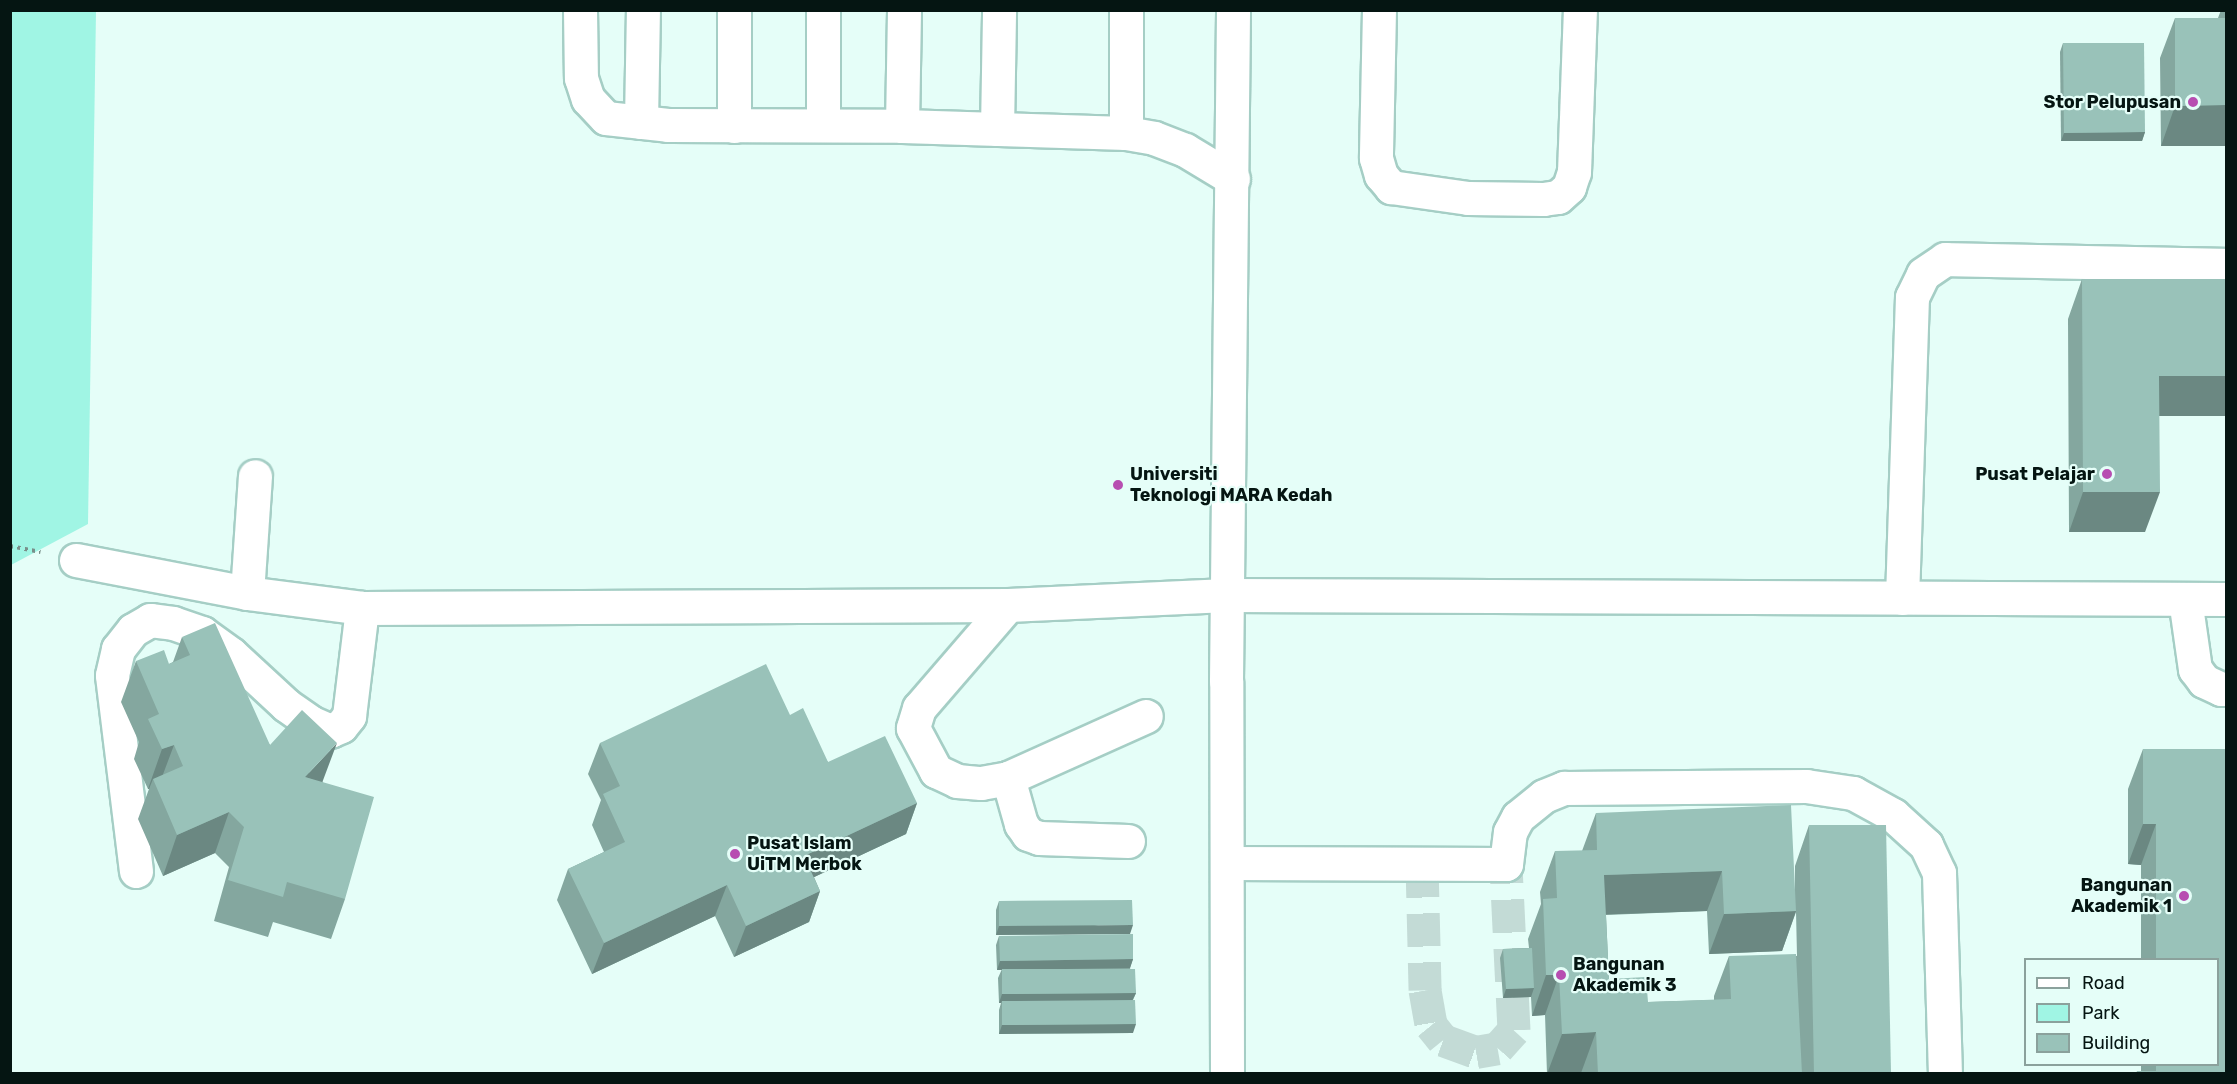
<!DOCTYPE html>
<style>
body{margin:0}
#map{position:relative;width:2237px;height:1084px;overflow:hidden;background:#e5fef8;font-family:Rubik,sans-serif}
div>[style]{position:absolute}
.green>*{inset:0;background:#a0f5e4}
.minor-tunnel>*{height:33px;margin-top:-16.5px;transform-origin:0;background:repeating-linear-gradient(90deg,#c3dbd6 0 33px,transparent 0 49px)}
.path>*{height:4px;margin-top:-2px;transform-origin:0;background:repeating-linear-gradient(90deg,#7a8f8a 0 3px,transparent 0 7.5px)}
.roads{filter:drop-shadow(2px 0 #a5cec5) drop-shadow(-2px 0 #a5cec5) drop-shadow(0 2px #a5cec5) drop-shadow(0 -2px #a5cec5)}
.minor>*{height:33px;margin:-16.5px;padding:0 16.5px;transform-origin:16.5px;border-radius:16.5px;background:#fff}
.wall>*{inset:0;background:#84a79f}
.shaded-wall>*{inset:0;background:#6b8882}
.building>*{inset:0;background:#99c2b9}
.dots>*{width:16px;height:16px;translate:-50% -50%;box-sizing:border-box;border:3px solid #e5fef8;border-radius:50%}
span{translate:-50% -50%;white-space:nowrap;text-align:center;line-height:1.15;-webkit-text-stroke:4.5px #e5fef8;paint-order:stroke}
.poi-label{font-size:18px;color:#051512;font-weight:700}
.right{translate:-100% -50%;text-align:right}
.left{translate:0 -50%;text-align:left}
.frame{position:absolute;inset:0;border:12px solid #051512;pointer-events:none}
.legend{position:absolute;left:2024px;top:958px;width:195px;height:108px;box-sizing:border-box;background:#e5fef8;border:2px solid #8ba19c;margin:0;padding:8px 10px;list-style:none;font-size:18px;color:#051512}
.legend li{display:flex;align-items:center;gap:12px;height:30px}
.legend b{width:30px;border:2px solid #8ba19c}
</style>
<div id="map">
<div class="green">
<i style="clip-path:polygon(11px 10px,96px 11px,88px 524px,11px 565px)"></i>
</div>
<div class="minor-tunnel">
<i style="left:1422px;top:864px;width:126px;rotate:88.6deg"></i>
<i style="left:1425px;top:990px;width:36px;rotate:80deg"></i>
<i style="left:1431px;top:1025px;width:19px;rotate:51deg"></i>
<i style="left:1443px;top:1040px;width:35px;rotate:20deg"></i>
<i style="left:1476px;top:1052px;width:22px;rotate:-10deg"></i>
<i style="left:1498px;top:1048px;width:24px;rotate:-48deg"></i>
<i style="left:1514px;top:1030px;width:166px;rotate:-92.8deg"></i>
</div>
<div class="path">
<i style="left:10px;top:546px;width:31px;rotate:11deg"></i>
</div>
<div class="roads">
<div class="minor">
<i style="left:580px;top:10px;width:68px;rotate:89.2deg"></i>
<i style="left:581px;top:78px;width:22px;rotate:72deg"></i>
<i style="left:588px;top:99px;width:26px;rotate:47deg"></i>
<i style="left:606px;top:118px;width:62px;rotate:6.4deg"></i>
<i style="left:668px;top:125px;width:234px;rotate:0.2deg"></i>
<i style="left:902px;top:126px;width:224px;rotate:1.8deg"></i>
<i style="left:1126px;top:133px;width:28px;rotate:10deg"></i>
<i style="left:1154px;top:138px;width:33px;rotate:21deg"></i>
<i style="left:1185px;top:150px;width:56px;rotate:31.1deg"></i>
<i style="left:734px;top:10px;width:116px;rotate:90deg"></i>
<i style="left:823px;top:10px;width:115px;rotate:90deg"></i>
<i style="left:1126px;top:10px;width:123px;rotate:90deg"></i>
<i style="left:1379px;top:10px;width:148px;rotate:91.2deg"></i>
<i style="left:1376px;top:158px;width:18px;rotate:74deg"></i>
<i style="left:1381px;top:175px;width:16px;rotate:50deg"></i>
<i style="left:1391px;top:187px;width:78px;rotate:8.1deg"></i>
<i style="left:1468px;top:198px;width:75px;rotate:0.8deg"></i>
<i style="left:1543px;top:199px;width:15px;rotate:-8deg"></i>
<i style="left:1558px;top:197px;width:15px;rotate:-42deg"></i>
<i style="left:1569px;top:187px;width:16px;rotate:-72deg"></i>
<i style="left:1574px;top:172px;width:162px;rotate:-87.9deg"></i>
<i style="left:641px;top:122px;width:112px;rotate:-89deg"></i>
<i style="left:902px;top:126px;width:116px;rotate:-89deg"></i>
<i style="left:997px;top:129px;width:119px;rotate:-89deg"></i>
<i style="left:76px;top:560px;width:174px;rotate:10.9deg"></i>
<i style="left:247px;top:593px;width:116px;rotate:7.4deg"></i>
<i style="left:362px;top:608px;width:646px;rotate:-0.27deg"></i>
<i style="left:1008px;top:605px;width:219px;rotate:-2.6deg"></i>
<i style="left:1227px;top:595px;width:999px;rotate:0.23deg"></i>
<i style="left:247px;top:593px;width:117px;rotate:-86.1deg"></i>
<i style="left:1902px;top:598px;width:301px;rotate:-88.1deg"></i>
<i style="left:1912px;top:297px;width:25px;rotate:-64deg"></i>
<i style="left:1923px;top:274px;width:27px;rotate:-34deg"></i>
<i style="left:1945px;top:259px;width:281px;rotate:1.2deg"></i>
<i style="left:2185px;top:599px;width:71px;rotate:81.9deg"></i>
<i style="left:2195px;top:669px;width:15px;rotate:53deg"></i>
<i style="left:2204px;top:681px;width:19px;rotate:25deg"></i>
<i style="left:2221px;top:689px;width:5px"></i>
<i style="left:1008px;top:605px;width:136px;rotate:130.8deg"></i>
<i style="left:919px;top:708px;width:21px;rotate:107deg"></i>
<i style="left:913px;top:728px;width:49px;rotate:61.9deg"></i>
<i style="left:936px;top:771px;width:23px;rotate:25deg"></i>
<i style="left:957px;top:781px;width:24px;rotate:5deg"></i>
<i style="left:981px;top:783px;width:27px;rotate:-10deg"></i>
<i style="left:1008px;top:778px;width:151px;rotate:-24.2deg"></i>
<i style="left:1008px;top:778px;width:48px;rotate:74.2deg"></i>
<i style="left:1021px;top:824px;width:12px;rotate:55deg"></i>
<i style="left:1028px;top:834px;width:12px;rotate:20deg"></i>
<i style="left:1039px;top:838px;width:89px;rotate:1.9deg"></i>
<i style="left:1227px;top:863px;width:279px;rotate:0.2deg"></i>
<i style="left:1506px;top:864px;width:32px;rotate:-83deg"></i>
<i style="left:1510px;top:832px;width:17px;rotate:-62deg"></i>
<i style="left:1518px;top:817px;width:33px;rotate:-39deg"></i>
<i style="left:1544px;top:796px;width:22px;rotate:-22deg"></i>
<i style="left:1564px;top:788px;width:242px;rotate:-0.5deg"></i>
<i style="left:1806px;top:786px;width:48px;rotate:8.5deg"></i>
<i style="left:1853px;top:793px;width:46px;rotate:28.8deg"></i>
<i style="left:1893px;top:815px;width:45px;rotate:42.3deg"></i>
<i style="left:1926px;top:845px;width:31px;rotate:65deg"></i>
<i style="left:1939px;top:873px;width:201px;rotate:88.3deg"></i>
<i style="left:136px;top:871px;width:197px;rotate:-97deg"></i>
<i style="left:112px;top:675px;width:27px;rotate:-77deg"></i>
<i style="left:118px;top:649px;width:24px;rotate:-52deg"></i>
<i style="left:133px;top:630px;width:20px;rotate:-30deg"></i>
<i style="left:150px;top:620px;width:23px;rotate:7deg"></i>
<i style="left:173px;top:623px;width:31px;rotate:19deg"></i>
<i style="left:202px;top:633px;width:36px;rotate:36deg"></i>
<i style="left:231px;top:654px;width:75px;rotate:42.8deg"></i>
<i style="left:286px;top:705px;width:29px;rotate:35deg"></i>
<i style="left:310px;top:722px;width:22px;rotate:24deg"></i>
<i style="left:330px;top:731px;width:12px;rotate:-24deg"></i>
<i style="left:341px;top:726px;width:13px;rotate:-51deg"></i>
<i style="left:349px;top:716px;width:109px;rotate:-83.1deg"></i>
<i style="left:1227px;top:1074px;width:393px;rotate:-90.1deg"></i>
<i style="left:1226px;top:681px;width:671px;rotate:-89.4deg"></i>
</div>
</div>
<div class="wall">
<i style="clip-path:polygon(2221px 10px,2226px 10px,2226px 157px,2225px 157px,2225px 146px,2161px 146px,2160px 58px,2175px 18px,2218px 18px)"></i>
<i style="clip-path:polygon(2063px 43px,2145px 132px,2142px 141px,2061px 141px,2060px 52px)"></i>
<i style="clip-path:polygon(2082px 279px,2226px 279px,2226px 416px,2159px 416px,2145px 532px,2069px 532px,2068px 319px)"></i>
<i style="clip-path:polygon(182px 637px,270px 745px,323px 782px,345px 899px,331px 939px,273px 922px,268px 937px,214px 921px,229px 867px,215px 853px,163px 876px,138px 819px,149px 789px,148px 789px,134px 759px,139px 742px,121px 702px,136px 661px,169px 664px,173px 662px)"></i>
<i style="clip-path:polygon(790px 715px,828px 762px,917px 803px,906px 834px,814px 877px,820px 891px,809px 922px,734px 957px,715px 916px,592px 974px,557px 900px,568px 869px,604px 852px,592px 825px,601px 800px,588px 774px,600px 743px)"></i>
<i style="clip-path:polygon(2143px 749px,2226px 749px,2226px 1074px,2136px 1074px,2137px 1071px,2141px 1071px,2141px 1065px,2217px 1065px,2217px 960px,2141px 960px,2141px 865px,2128px 864px,2128px 789px)"></i>
<i style="clip-path:polygon(evenodd,1596px 813px,1795px 894px,1795px 866px,1809px 825px,1890px 1074px,1581px 1074px,1581px 1073px,1547px 1074px,1545px 1015px,1532px 1016px,1531px 997px,1503px 998px,1500px 958px,1503px 949px,1529px 948px,1528px 939px,1541px 904px,1540px 892px,1555px 851px,1582px 851px,1596px 813px,1707px 911px,1709px 954px,1782px 951px,1796px 912px,1797px 956px,1729px 956px,1714px 996px,1714px 1000px,1648px 1002px,1609px 979px,1606px 915px,1707px 911px)"></i>
<i style="clip-path:polygon(999px 901px,1130px 934px,996px 935px,996px 910px)"></i>
<i style="clip-path:polygon(999px 936px,1133px 959px,1130px 968px,1136px 993px,1133px 1000px,1133px 1033px,999px 1034px,999px 1010px,1001px 1003px,999px 1003px,998px 978px,1002px 969px,997px 970px,996px 945px)"></i>
</div>
<div class="shaded-wall">
<i style="clip-path:polygon(2226px 105px,2226px 143px,2225px 146px,2161px 146px,2175px 106px)"></i>
<i style="clip-path:polygon(2145px 132px,2142px 141px,2061px 141px,2064px 133px)"></i>
<i style="clip-path:polygon(2159px 376px,2226px 376px,2226px 416px,2144px 416px)"></i>
<i style="clip-path:polygon(2083px 492px,2160px 492px,2145px 532px,2069px 532px)"></i>
<i style="clip-path:polygon(337px 743px,322px 783px,305px 777px)"></i>
<i style="clip-path:polygon(174px 745px,159px 785px,153px 779px,149px 789px,148px 789px,162px 749px)"></i>
<i style="clip-path:polygon(917px 803px,906px 834px,793px 887px,804px 856px)"></i>
<i style="clip-path:polygon(229px 812px,215px 853px,163px 876px,177px 835px)"></i>
<i style="clip-path:polygon(2143px 824px,2156px 824px,2141px 865px,2128px 864px)"></i>
<i style="clip-path:polygon(1722px 871px,1707px 911px,1589px 915px,1604px 875px)"></i>
<i style="clip-path:polygon(727px 885px,715px 916px,592px 974px,604px 943px)"></i>
<i style="clip-path:polygon(820px 891px,809px 922px,734px 957px,746px 926px)"></i>
<i style="clip-path:polygon(1796px 911px,1782px 951px,1709px 954px,1724px 914px)"></i>
<i style="clip-path:polygon(1133px 925px,1130px 934px,996px 935px,999px 926px)"></i>
<i style="clip-path:polygon(1133px 959px,1130px 968px,997px 970px,1000px 961px)"></i>
<i style="clip-path:polygon(1546px 975px,1559px 975px,1545px 1015px,1532px 1016px)"></i>
<i style="clip-path:polygon(1534px 988px,1531px 997px,1503px 998px,1506px 989px)"></i>
<i style="clip-path:polygon(1136px 993px,1132px 1001px,1002px 1001px,1001px 1003px,999px 1003px,1002px 994px)"></i>
<i style="clip-path:polygon(1136px 1024px,1133px 1033px,999px 1034px,1002px 1025px)"></i>
<i style="clip-path:polygon(1596px 1032px,1581px 1073px,1547px 1074px,1562px 1034px)"></i>
</div>
<div class="building">
<i style="clip-path:polygon(2175px 18px,2226px 18px,2226px 105px,2175px 106px)"></i>
<i style="clip-path:polygon(2063px 43px,2144px 43px,2145px 132px,2064px 133px)"></i>
<i style="clip-path:polygon(2082px 279px,2226px 279px,2226px 376px,2159px 376px,2160px 492px,2083px 492px)"></i>
<i style="clip-path:polygon(215px 623px,270px 745px,302px 710px,337px 743px,305px 777px,374px 797px,345px 899px,287px 882px,283px 897px,228px 880px,244px 827px,229px 812px,177px 835px,153px 779px,183px 766px,174px 745px,162px 749px,148px 719px,159px 714px,136px 661px,164px 650px,169px 664px,190px 655px,182px 637px)"></i>
<i style="clip-path:polygon(766px 664px,790px 715px,803px 708px,828px 762px,885px 736px,917px 803px,804px 856px,820px 891px,746px 926px,727px 885px,604px 943px,568px 869px,625px 842px,603px 794px,620px 786px,600px 743px)"></i>
<i style="clip-path:polygon(2143px 749px,2226px 749px,2226px 1074px,2137px 1074px,2137px 1071px,2156px 1071px,2156px 1065px,2217px 1065px,2217px 960px,2156px 960px,2156px 824px,2143px 824px)"></i>
<i style="clip-path:polygon(1791px 805px,1796px 911px,1724px 914px,1722px 871px,1604px 875px,1609px 979px,1646px 977px,1648px 1002px,1731px 999px,1729px 956px,1796px 954px,1802px 1074px,1598px 1074px,1596px 1032px,1562px 1034px,1559px 975px,1546px 975px,1543px 899px,1557px 898px,1555px 851px,1597px 850px,1596px 813px)"></i>
<i style="clip-path:polygon(1809px 825px,1886px 825px,1891px 1073px,1814px 1074px)"></i>
<i style="clip-path:polygon(1132px 900px,1133px 925px,999px 926px,999px 901px)"></i>
<i style="clip-path:polygon(1133px 934px,1133px 959px,1000px 961px,999px 936px)"></i>
<i style="clip-path:polygon(1532px 948px,1534px 988px,1506px 989px,1503px 949px)"></i>
<i style="clip-path:polygon(1002px 969px,1135px 969px,1136px 993px,1002px 994px)"></i>
<i style="clip-path:polygon(1135px 1000px,1136px 1024px,1002px 1025px,1002px 1001px)"></i>
</div>
<div class="dots">
<i style="left:2193px;top:102px;background:#b74eb1"></i>
<i style="left:2107px;top:474px;background:#b74eb1"></i>
<i style="left:1118px;top:485px;background:#b74eb1"></i>
<i style="left:735px;top:854px;background:#b74eb1"></i>
<i style="left:2184px;top:896px;background:#b74eb1"></i>
<i style="left:1561px;top:975px;background:#b74eb1"></i>
</div>
<div class="poi-label">
<span class="right" style="left:2181px;top:102px">Stor Pelupusan</span>
<span class="right" style="left:2095px;top:474px">Pusat Pelajar</span>
<span class="left" style="left:1130px;top:485px">Universiti<br>Teknologi MARA Kedah</span>
<span class="left" style="left:747px;top:854px">Pusat Islam<br>UiTM Merbok</span>
<span class="right" style="left:2172px;top:896px">Bangunan<br>Akademik 1</span>
<span class="left" style="left:1573px;top:975px">Bangunan<br>Akademik 3</span>
</div>
<div class="frame"></div>
<ul class="legend">
<li><b style="height:8px;background:#fff"></b>Road</li>
<li><b style="height:16px;background:#a0f5e4"></b>Park</li>
<li><b style="height:16px;background:#99c2b9"></b>Building</li>
</ul>
</div>
